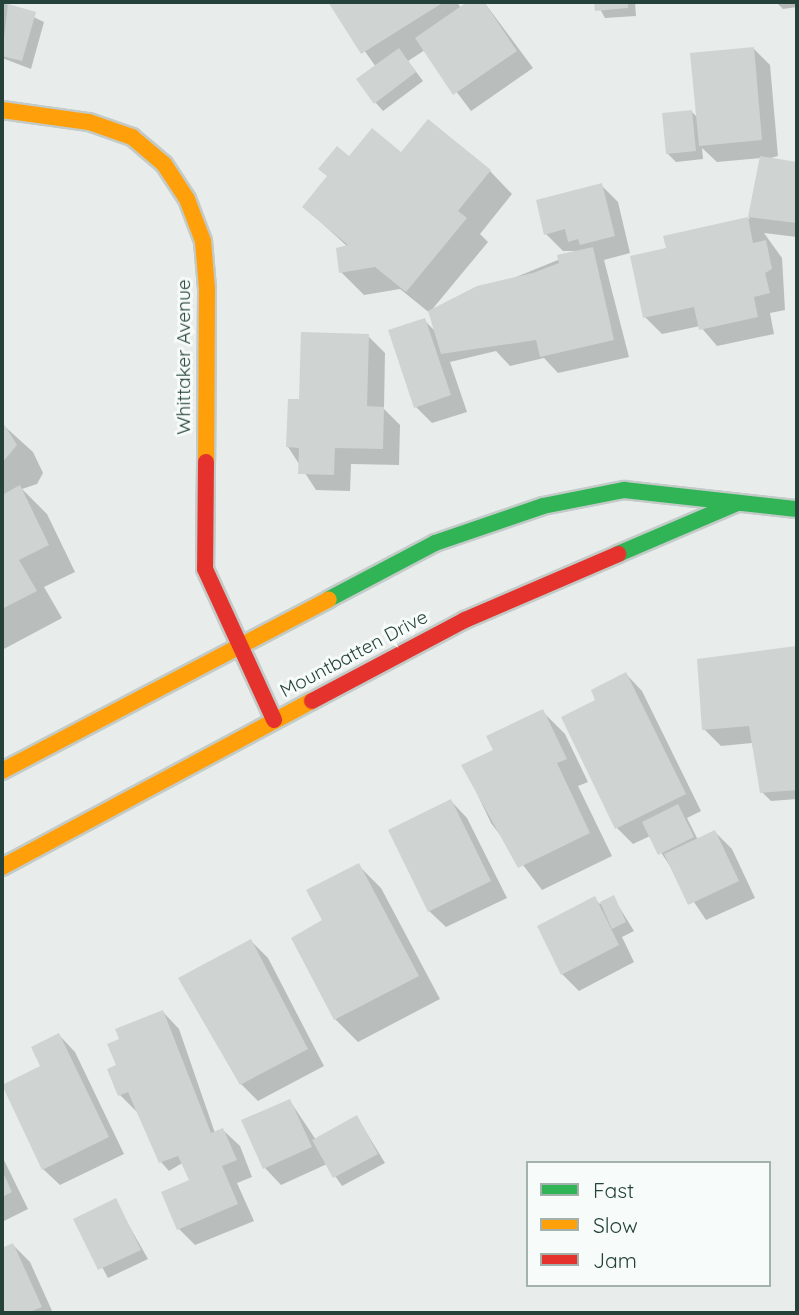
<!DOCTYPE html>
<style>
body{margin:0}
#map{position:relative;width:799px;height:1315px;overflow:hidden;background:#e8edeb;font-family:Quicksand,sans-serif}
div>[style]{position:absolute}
.shadow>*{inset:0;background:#0003}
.building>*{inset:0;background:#cfd4d2}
.roads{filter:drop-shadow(2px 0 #c3cbc8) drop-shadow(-2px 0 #c3cbc8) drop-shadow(0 2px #c3cbc8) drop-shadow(0 -2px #c3cbc8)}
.fast>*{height:16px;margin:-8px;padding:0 8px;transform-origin:8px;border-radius:8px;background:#30b455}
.slow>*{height:16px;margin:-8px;padding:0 8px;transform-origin:8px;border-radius:8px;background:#ff9f0a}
.jam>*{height:16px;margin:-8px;padding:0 8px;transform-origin:8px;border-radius:8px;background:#e5322d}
span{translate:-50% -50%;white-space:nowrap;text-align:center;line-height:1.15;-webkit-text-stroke:6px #f7fbf9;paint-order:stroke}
.street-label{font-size:19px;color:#24423a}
.frame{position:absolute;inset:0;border:4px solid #24423a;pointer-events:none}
.legend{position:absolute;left:526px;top:1161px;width:245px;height:126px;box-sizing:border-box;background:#f7fbf9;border:2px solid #a3b1ad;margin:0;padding:9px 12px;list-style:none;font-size:21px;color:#24423a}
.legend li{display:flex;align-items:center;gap:14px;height:35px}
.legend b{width:35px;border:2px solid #a3b1ad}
</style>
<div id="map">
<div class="shadow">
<i style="clip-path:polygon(2px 2px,44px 22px,31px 69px,2px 58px)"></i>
<i style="clip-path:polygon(330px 2px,457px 2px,461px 8px,484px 2px,533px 68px,471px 111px,425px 50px,408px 61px,423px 81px,383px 111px,375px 102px,376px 67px)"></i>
<i style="clip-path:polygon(596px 2px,635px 2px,636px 16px,605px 18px)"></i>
<i style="clip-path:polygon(776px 2px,797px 2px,797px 7px,783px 9px)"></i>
<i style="clip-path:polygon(754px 49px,770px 65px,778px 156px,767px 159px,797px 164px,797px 237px,764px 233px,782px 258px,785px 310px,770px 313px,774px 334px,717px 346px,700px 326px,662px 334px,645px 317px,668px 249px,665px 237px,749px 219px,761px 158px,717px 162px,702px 148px,703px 159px,676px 162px,667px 153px,692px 112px,698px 118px)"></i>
<i style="clip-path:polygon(401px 155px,490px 171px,512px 194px,480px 234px,488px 242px,430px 312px,580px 251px,563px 251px,546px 234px,601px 185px,618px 202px,630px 253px,604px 260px,629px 357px,558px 373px,544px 358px,510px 366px,496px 351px,450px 362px,467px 412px,432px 423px,416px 407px,424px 320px,436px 332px,431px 314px,400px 289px,364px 295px,341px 272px,348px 247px,304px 207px,349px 158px)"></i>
<i style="clip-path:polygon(368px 336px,385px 353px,384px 409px,400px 425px,399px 465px,351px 464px,350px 491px,316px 490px,288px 447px,300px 401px)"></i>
<i style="clip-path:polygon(2px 424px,33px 452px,43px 473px,37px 484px,22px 489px,47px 514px,75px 572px,44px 587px,62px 618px,2px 650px)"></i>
<i style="clip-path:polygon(796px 647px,797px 799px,771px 801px,762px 792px,752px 743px,721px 746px,704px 729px)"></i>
<i style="clip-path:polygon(626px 674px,642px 691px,701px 811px,687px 818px,698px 840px,715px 832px,732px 849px,755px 898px,706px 920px,650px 836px,633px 844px,617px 828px,597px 701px)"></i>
<i style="clip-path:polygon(542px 711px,565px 734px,588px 782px,578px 786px,612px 856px,542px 890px,491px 823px,464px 766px,495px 751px)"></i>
<i style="clip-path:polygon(451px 801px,467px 818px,507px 898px,446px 927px,429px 911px)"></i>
<i style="clip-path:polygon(358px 865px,381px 888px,440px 999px,358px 1042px,335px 1019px)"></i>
<i style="clip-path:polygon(613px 897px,634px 931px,622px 937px,634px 962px,579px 991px,562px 974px,594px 898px,600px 904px)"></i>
<i style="clip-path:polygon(251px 941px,268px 958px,324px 1066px,258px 1101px,241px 1084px,180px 979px)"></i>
<i style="clip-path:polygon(163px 1012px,179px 1029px,215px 1133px,223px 1130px,240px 1146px,252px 1177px,237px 1183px,254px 1221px,195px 1245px,179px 1229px,191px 1181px,184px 1162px,169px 1171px,161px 1162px,137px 1112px,120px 1095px,121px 1040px)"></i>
<i style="clip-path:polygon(59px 1035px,75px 1052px,124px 1154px,60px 1185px,43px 1169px,3px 1086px,42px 1067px)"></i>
<i style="clip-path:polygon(290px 1101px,316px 1140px,357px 1117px,385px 1163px,342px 1186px,327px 1164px,281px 1185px,265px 1168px)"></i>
<i style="clip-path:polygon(2px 1156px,28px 1209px,2px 1222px)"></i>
<i style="clip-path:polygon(115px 1201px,148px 1259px,108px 1278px,76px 1219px)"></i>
<i style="clip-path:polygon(13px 1245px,30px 1262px,53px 1313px,2px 1313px,2px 1250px)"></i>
</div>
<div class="building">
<i style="clip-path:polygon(328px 2px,444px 2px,361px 54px)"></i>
<i style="clip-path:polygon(467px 2px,484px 2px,517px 51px,453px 95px,415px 38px)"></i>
<i style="clip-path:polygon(594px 2px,628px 2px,628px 8px,595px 11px)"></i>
<i style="clip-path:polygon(8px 4px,36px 12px,22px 61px,2px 56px)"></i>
<i style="clip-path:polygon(754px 47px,762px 140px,699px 146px,690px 53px)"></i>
<i style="clip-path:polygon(399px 48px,416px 72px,374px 104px,356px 79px)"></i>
<i style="clip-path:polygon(692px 110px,696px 151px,666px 154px,662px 113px)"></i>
<i style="clip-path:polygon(428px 119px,491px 170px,458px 211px,467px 218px,406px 292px,375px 267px,339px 273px,336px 248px,348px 245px,302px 207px,327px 176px,318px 169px,337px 146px,349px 156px,372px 128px,401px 152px)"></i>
<i style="clip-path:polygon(760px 156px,797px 162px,797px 223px,748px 217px)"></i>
<i style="clip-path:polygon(602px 183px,615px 236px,580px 245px,578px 239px,568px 242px,565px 229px,544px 235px,536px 200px)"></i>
<i style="clip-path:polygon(748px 217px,753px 243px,766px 240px,772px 269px,765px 273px,770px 293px,754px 297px,758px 317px,699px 330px,694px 307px,643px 318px,630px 256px,666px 248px,663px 236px)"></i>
<i style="clip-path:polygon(593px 247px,614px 340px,540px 357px,536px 340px,441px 354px,428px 311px,477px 286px,533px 273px,559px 263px,557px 255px)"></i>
<i style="clip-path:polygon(425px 318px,451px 395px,414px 408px,388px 330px)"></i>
<i style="clip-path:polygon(301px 332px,369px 334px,367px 406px,384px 407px,383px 449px,335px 448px,334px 475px,298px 474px,299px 448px,286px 447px,288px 399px,299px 399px)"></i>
<i style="clip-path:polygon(2px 421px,17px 445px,2px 463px)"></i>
<i style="clip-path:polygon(20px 485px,49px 545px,19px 560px,37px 591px,2px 609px,2px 495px)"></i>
<i style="clip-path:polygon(796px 646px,797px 790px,760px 793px,749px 726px,702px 730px,697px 659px)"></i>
<i style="clip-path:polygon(626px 672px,686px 794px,615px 829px,561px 717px,595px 700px,591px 690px)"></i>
<i style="clip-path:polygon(543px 709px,567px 759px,557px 763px,590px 833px,518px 868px,461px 765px,493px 750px,486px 736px)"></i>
<i style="clip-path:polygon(451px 799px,491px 881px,428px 912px,388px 830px)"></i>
<i style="clip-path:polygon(678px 804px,694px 837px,658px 855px,642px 822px)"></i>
<i style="clip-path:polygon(715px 830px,739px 881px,688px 905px,664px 854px)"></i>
<i style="clip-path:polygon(359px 863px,419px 976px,334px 1020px,291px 938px,322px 920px,306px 890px)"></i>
<i style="clip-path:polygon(614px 895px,626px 922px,612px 929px,600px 902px)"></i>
<i style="clip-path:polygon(595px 896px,619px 945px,561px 975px,537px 926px)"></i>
<i style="clip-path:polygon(251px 939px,308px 1049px,240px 1085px,178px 978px)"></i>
<i style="clip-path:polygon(163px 1010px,211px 1133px,223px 1128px,237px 1160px,222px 1166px,238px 1204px,177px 1230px,161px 1192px,189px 1180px,178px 1156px,159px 1163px,128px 1092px,118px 1096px,107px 1069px,116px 1065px,107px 1044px,119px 1039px,115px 1029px)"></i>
<i style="clip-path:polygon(59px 1033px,109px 1137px,42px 1170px,2px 1085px,40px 1066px,31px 1047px)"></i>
<i style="clip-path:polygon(290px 1099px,312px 1147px,263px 1169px,241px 1120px)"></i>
<i style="clip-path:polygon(357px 1115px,378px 1154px,333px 1178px,312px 1140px)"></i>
<i style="clip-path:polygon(2px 1170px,12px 1192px,2px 1197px)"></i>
<i style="clip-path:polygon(116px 1198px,141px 1250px,98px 1270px,73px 1219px)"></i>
<i style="clip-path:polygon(13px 1243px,42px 1307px,27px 1313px,2px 1313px,2px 1248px)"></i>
</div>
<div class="roads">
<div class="fast">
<i style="left:618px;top:554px;width:129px;rotate:-23.2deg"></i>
<i style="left:329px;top:599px;width:120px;rotate:-27.8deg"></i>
<i style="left:435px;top:543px;width:114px;rotate:-18.9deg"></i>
<i style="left:543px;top:506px;width:83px;rotate:-11.2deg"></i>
<i style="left:624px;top:490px;width:174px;rotate:6.3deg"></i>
</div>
<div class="slow">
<i style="left:2px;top:110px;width:88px;rotate:7.9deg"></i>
<i style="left:89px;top:122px;width:46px;rotate:19.2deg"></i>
<i style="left:132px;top:137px;width:42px;rotate:40.2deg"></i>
<i style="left:164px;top:164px;width:42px;rotate:56.7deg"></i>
<i style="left:187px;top:199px;width:45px;rotate:69.1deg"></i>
<i style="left:203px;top:241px;width:48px;rotate:85.2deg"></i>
<i style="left:207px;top:289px;width:173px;rotate:90.3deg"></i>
<i style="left:2px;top:771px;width:369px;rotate:-27.7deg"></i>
<i style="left:2px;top:867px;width:352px;rotate:-28.2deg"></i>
</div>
<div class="jam">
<i style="left:206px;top:462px;width:107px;rotate:90.5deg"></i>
<i style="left:205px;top:569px;width:166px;rotate:65.4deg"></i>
<i style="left:312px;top:701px;width:173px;rotate:-27.9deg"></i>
<i style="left:465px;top:620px;width:167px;rotate:-23.3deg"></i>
</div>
</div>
<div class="street-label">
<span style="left:184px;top:357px;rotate:-90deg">Whittaker Avenue</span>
<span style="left:354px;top:654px;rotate:-28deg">Mountbatten Drive</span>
</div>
<div class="frame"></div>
<ul class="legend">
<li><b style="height:9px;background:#30b455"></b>Fast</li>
<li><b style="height:9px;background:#ff9f0a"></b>Slow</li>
<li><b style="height:9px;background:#e5322d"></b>Jam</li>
</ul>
</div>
